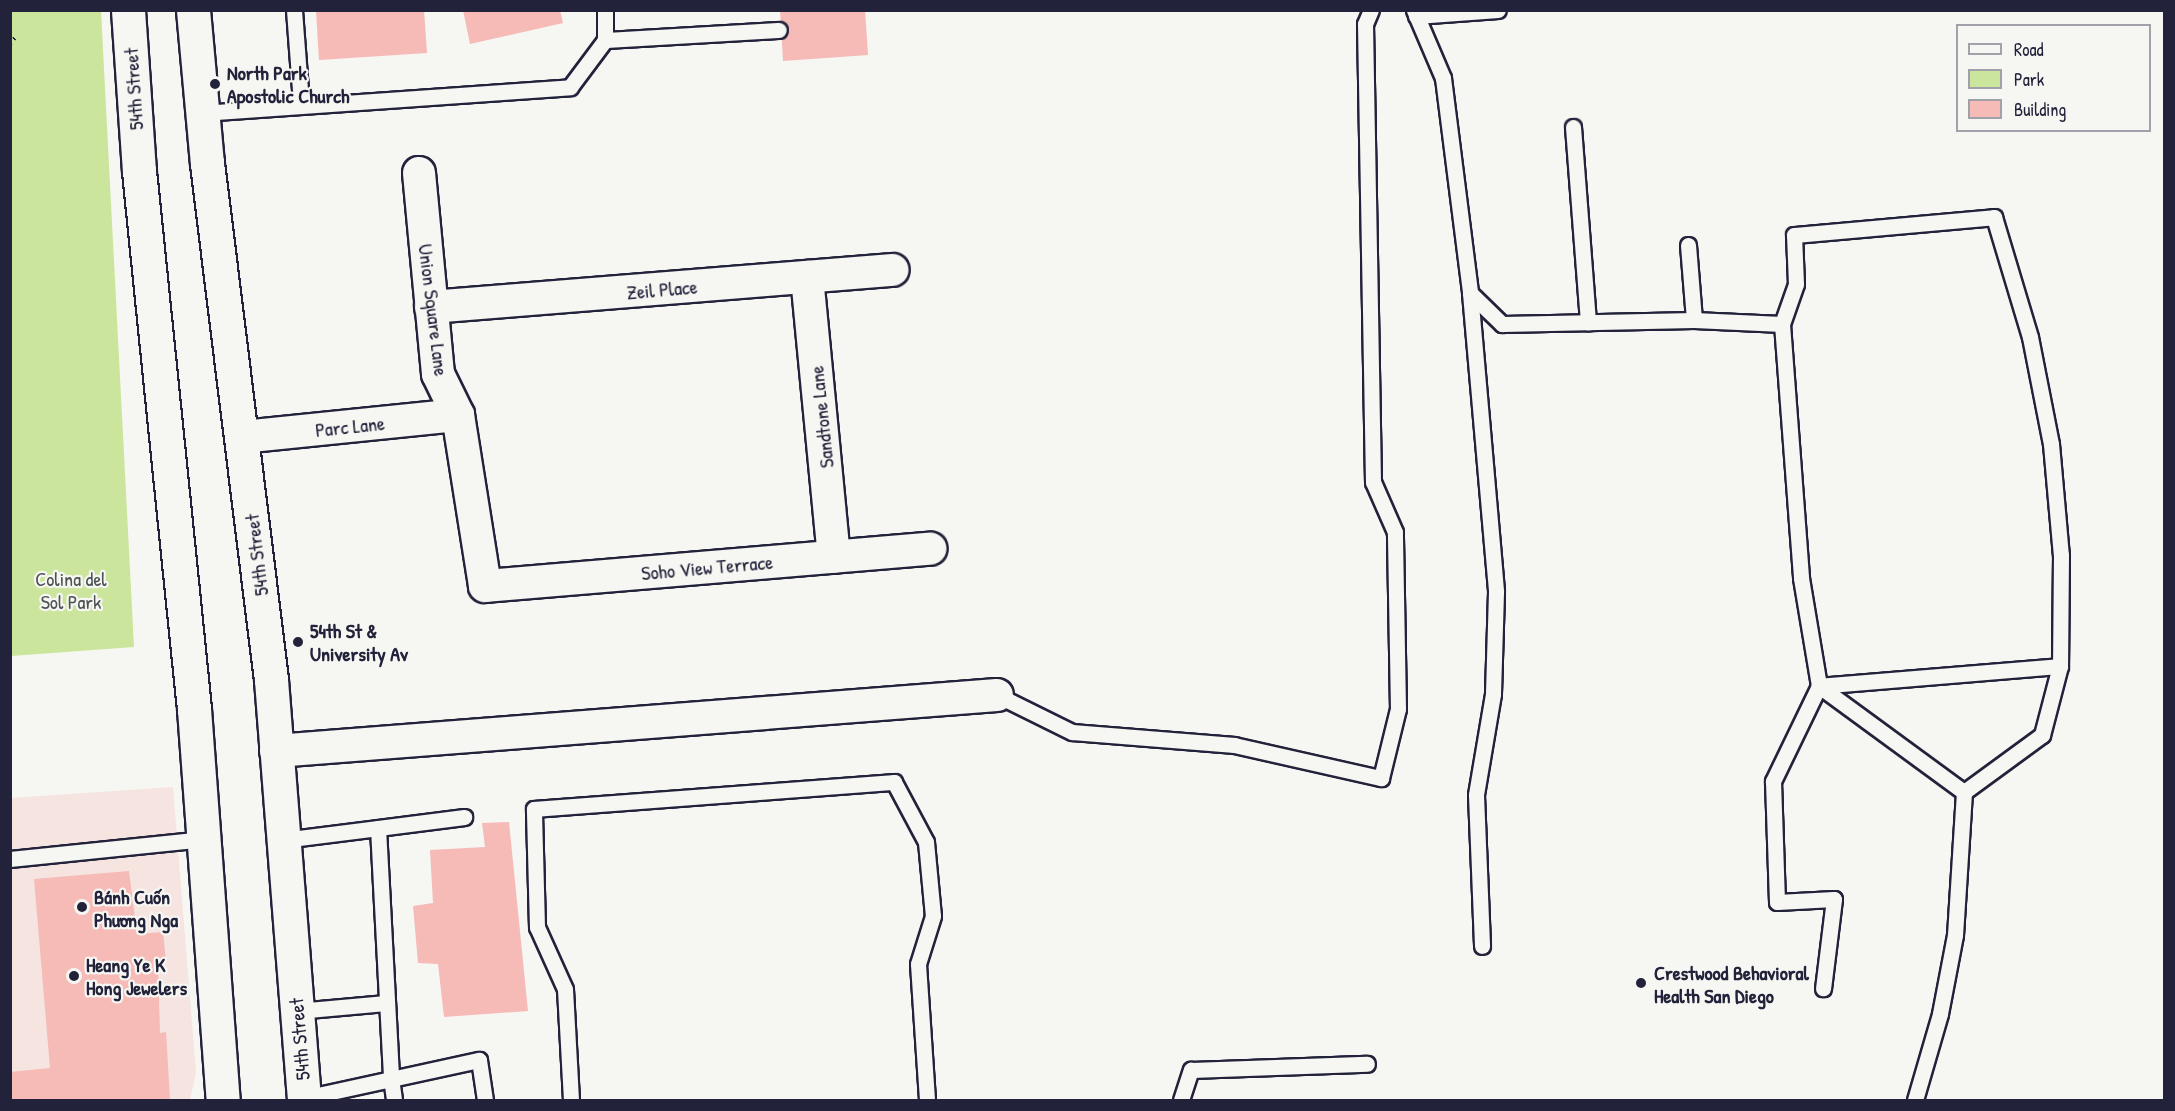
<!DOCTYPE html>
<meta charset="utf-8">
<style>
body{margin:0}
#map{position:relative;width:2175px;height:1111px;overflow:hidden;background:#f6f6f2;font-family:"Patrick Hand",sans-serif}
div>[style]{position:absolute}
.built>*{inset:0;background:#f6e4e0}
.green>*{inset:0;background:#cbe59c}
.building>*{inset:0;background:#f6bab7}
.path>*{height:4px;margin-top:-2px;transform-origin:0;background:repeating-linear-gradient(90deg,#22223b 0 1.5px,transparent 0 6px)}
.roads{filter:drop-shadow(2px 0 #22223b) drop-shadow(-2px 0 #22223b) drop-shadow(0 2px #22223b) drop-shadow(0 -2px #22223b)}
.service>*{height:15px;margin:-7.5px;padding:0 7.5px;transform-origin:7.5px;border-radius:7.5px;background:#f6f6f2}
.minor>*{height:32px;margin:-16px;padding:0 16px;transform-origin:16px;border-radius:16px;background:#f6f6f2}
.primary>*{height:33px;margin:-16.5px;padding:0 16.5px;transform-origin:16.5px;border-radius:16.5px;background:#f6f6f2}
.dots>*{width:16px;height:16px;translate:-50% -50%;box-sizing:border-box;border:3px solid #f6f6f2;border-radius:50%}
span{translate:-50% -50%;white-space:nowrap;text-align:center;line-height:1.15;-webkit-text-stroke:4.5px #f6f6f2;paint-order:stroke}
.poi-label{font-size:20px;color:#22223b;font-weight:700}
.left{translate:0 -50%;text-align:left}
.street-label{font-size:20px;color:#22223b}
.park-label{font-size:20px;color:#4c5353}
.frame{position:absolute;inset:0;border:12px solid #22223b;pointer-events:none}
.legend{position:absolute;left:1956px;top:24px;width:195px;height:108px;box-sizing:border-box;background:#f6f6f2;border:2px solid #a1a1a9;margin:0;padding:8px 10px;list-style:none;font-size:18px;color:#22223b}
.legend li{display:flex;align-items:center;gap:12px;height:30px}
.legend b{width:30px;border:2px solid #a1a1a9}
</style>
<div id="map">
<div class="built">
<i style="clip-path:polygon(173px 787px,196px 1073px,190px 1100px,11px 1100px,11px 798px)"></i>
</div>
<div class="green">
<i style="clip-path:polygon(11px 10px,101px 11px,134px 647px,11px 656px)"></i>
</div>
<div class="building">
<i style="clip-path:polygon(424px 10px,427px 53px,319px 60px,316px 11px)"></i>
<i style="clip-path:polygon(463px 10px,560px 10px,563px 23px,470px 44px)"></i>
<i style="clip-path:polygon(780px 10px,865px 10px,868px 55px,783px 61px)"></i>
<i style="clip-path:polygon(509px 822px,528px 1011px,444px 1017px,438px 964px,418px 963px,413px 906px,433px 903px,430px 850px,485px 847px,482px 823px)"></i>
<i style="clip-path:polygon(129px 871px,137px 934px,163px 932px,166px 961px,158px 962px,160px 1033px,166px 1032px,170px 1100px,10px 1100px,10px 1072px,50px 1068px,34px 879px)"></i>
</div>
<div class="path">
<i style="left:10px;top:44px;width:11px;rotate:-52deg"></i>
</div>
<div class="roads">
<div class="service">
<i style="left:294px;top:10px;width:94px;rotate:85.7deg"></i>
<i style="left:1414px;top:10px;width:74px;rotate:66.9deg"></i>
<i style="left:1443px;top:78px;width:217px;rotate:82.8deg"></i>
<i style="left:1470px;top:293px;width:45px;rotate:44.1deg"></i>
<i style="left:1502px;top:324px;width:192px;rotate:-1.2deg"></i>
<i style="left:1694px;top:320px;width:88px;rotate:2.6deg"></i>
<i style="left:1782px;top:324px;width:255px;rotate:85.7deg"></i>
<i style="left:1801px;top:578px;width:109px;rotate:80.5deg"></i>
<i style="left:1819px;top:686px;width:180px;rotate:36.2deg"></i>
<i style="left:1964px;top:792px;width:143px;rotate:93.6deg"></i>
<i style="left:1955px;top:935px;width:80px;rotate:100.8deg"></i>
<i style="left:1940px;top:1014px;width:90px;rotate:106.2deg"></i>
<i style="left:1416px;top:16px;width:82px;rotate:-4.2deg"></i>
<i style="left:605px;top:40px;width:174px;rotate:-3.3deg"></i>
<i style="left:202px;top:113px;width:369px;rotate:-4deg"></i>
<i style="left:570px;top:87px;width:59px;rotate:-53.3deg"></i>
<i style="left:605px;top:40px;width:30px;rotate:-90deg"></i>
<i style="left:1573px;top:127px;width:196px;rotate:85.6deg"></i>
<i style="left:1688px;top:245px;width:75px;rotate:85.4deg"></i>
<i style="left:1470px;top:293px;width:300px;rotate:85deg"></i>
<i style="left:1496px;top:592px;width:102px;rotate:91.7deg"></i>
<i style="left:1493px;top:694px;width:102px;rotate:99.6deg"></i>
<i style="left:1476px;top:795px;width:151px;rotate:87.7deg"></i>
<i style="left:1782px;top:324px;width:42px;rotate:-70.7deg"></i>
<i style="left:1796px;top:284px;width:49px;rotate:-92.3deg"></i>
<i style="left:1794px;top:235px;width:201px;rotate:-5.1deg"></i>
<i style="left:1994px;top:217px;width:125px;rotate:73.3deg"></i>
<i style="left:2030px;top:337px;width:109px;rotate:78.9deg"></i>
<i style="left:2051px;top:444px;width:111px;rotate:84.9deg"></i>
<i style="left:2061px;top:555px;width:111px;rotate:90.5deg"></i>
<i style="left:2060px;top:666px;width:242px;rotate:175.3deg"></i>
<i style="left:1819px;top:686px;width:106px;rotate:115.8deg"></i>
<i style="left:1773px;top:781px;width:121px;rotate:88.1deg"></i>
<i style="left:1777px;top:902px;width:57px;rotate:-3deg"></i>
<i style="left:1834px;top:899px;width:90px;rotate:97deg"></i>
<i style="left:997px;top:695px;width:84px;rotate:26.3deg"></i>
<i style="left:1072px;top:732px;width:163px;rotate:4.6deg"></i>
<i style="left:1234px;top:745px;width:151px;rotate:12.7deg"></i>
<i style="left:1381px;top:778px;width:71px;rotate:-76.2deg"></i>
<i style="left:1398px;top:709px;width:177px;rotate:-91deg"></i>
<i style="left:1395px;top:532px;width:55px;rotate:-113.7deg"></i>
<i style="left:1373px;top:482px;width:458px;rotate:-91deg"></i>
<i style="left:1365px;top:24px;width:15px;rotate:-67deg"></i>
<i style="left:1964px;top:792px;width:97px;rotate:-36.2deg"></i>
<i style="left:2042px;top:735px;width:71px;rotate:-75.4deg"></i>
<i style="left:378px;top:828px;width:87px;rotate:-7.3deg"></i>
<i style="left:283px;top:840px;width:96px;rotate:-7.2deg"></i>
<i style="left:378px;top:828px;width:250px;rotate:87deg"></i>
<i style="left:391px;top:1078px;width:22px;rotate:82deg"></i>
<i style="left:10px;top:859px;width:195px;rotate:-5.9deg"></i>
<i style="left:297px;top:1011px;width:89px;rotate:-5.1deg"></i>
<i style="left:304px;top:1098px;width:179px;rotate:-12.3deg"></i>
<i style="left:479px;top:1060px;width:40px;rotate:81.5deg"></i>
<i style="left:571px;top:1100px;width:111px;rotate:-93.1deg"></i>
<i style="left:565px;top:989px;width:68px;rotate:-114.3deg"></i>
<i style="left:537px;top:927px;width:118px;rotate:-91.5deg"></i>
<i style="left:534px;top:809px;width:361px;rotate:-4.3deg"></i>
<i style="left:894px;top:782px;width:68px;rotate:61.9deg"></i>
<i style="left:926px;top:842px;width:74px;rotate:84.6deg"></i>
<i style="left:933px;top:916px;width:50px;rotate:107.4deg"></i>
<i style="left:918px;top:964px;width:136px;rotate:86.2deg"></i>
<i style="left:1181px;top:1100px;width:32px;rotate:-72deg"></i>
<i style="left:1191px;top:1070px;width:176px;rotate:-2deg"></i>
</div>
<div class="minor">
<i style="left:419px;top:173px;width:202px;rotate:84.6deg"></i>
<i style="left:438px;top:374px;width:46px;rotate:64deg"></i>
<i style="left:458px;top:415px;width:173px;rotate:81deg"></i>
<i style="left:485px;top:586px;width:447px;rotate:-4.8deg"></i>
<i style="left:807px;top:277px;width:281px;rotate:84.5deg"></i>
<i style="left:431px;top:307px;width:463px;rotate:-4.6deg"></i>
<i style="left:242px;top:437px;width:217px;rotate:-5.8deg"></i>
<i style="left:276px;top:751px;width:723px;rotate:-4.44deg"></i>
</div>
<div class="primary">
<i style="left:128px;top:10px;width:161px;rotate:86.1deg"></i>
<i style="left:139px;top:171px;width:541px;rotate:84.16deg"></i>
<i style="left:194px;top:709px;width:392px;rotate:85.8deg"></i>
<i style="left:193px;top:10px;width:154px;rotate:84.8deg"></i>
<i style="left:207px;top:163px;width:521px;rotate:82.94deg"></i>
<i style="left:271px;top:680px;width:421px;rotate:85.5deg"></i>
</div>
</div>
<div class="dots">
<i style="left:215px;top:84px;background:#22223b"></i>
<i style="left:298px;top:642px;background:#22223b"></i>
<i style="left:82px;top:907px;background:#22223b"></i>
<i style="left:74px;top:976px;background:#22223b"></i>
<i style="left:1641px;top:983px;background:#22223b"></i>
</div>
<div class="poi-label">
<span class="left" style="left:227px;top:84px">North Park<br>Apostolic Church</span>
<span class="left" style="left:310px;top:642px">54th St &amp;<br>University Av</span>
<span class="left" style="left:94px;top:908px">Bánh Cuốn<br>Phương Nga</span>
<span class="left" style="left:86px;top:976px">Heang Ye K<br>Hong Jewelers</span>
<span class="left" style="left:1654px;top:984px">Crestwood Behavioral<br>Health San Diego</span>
</div>
<div class="street-label">
<span style="left:133px;top:89px;rotate:-94deg">54th Street</span>
<span style="left:662px;top:289px;rotate:-5deg">Zeil Place</span>
<span style="left:434px;top:310px;rotate:83deg">Union Square Lane</span>
<span style="left:821px;top:417px;rotate:-96deg">Sandtone Lane</span>
<span style="left:350px;top:426px;rotate:-6deg">Parc Lane</span>
<span style="left:256px;top:555px;rotate:-97deg">54th Street</span>
<span style="left:707px;top:567px;rotate:-5deg">Soho View Terrace</span>
<span style="left:299px;top:1039px;rotate:-95deg">54th Street</span>
</div>
<div class="park-label">
<span style="left:71px;top:590px">Colina del<br>Sol Park</span>
</div>
<div class="frame"></div>
<ul class="legend">
<li><b style="height:8px;background:#f6f6f2"></b>Road</li>
<li><b style="height:16px;background:#cbe59c"></b>Park</li>
<li><b style="height:16px;background:#f6bab7"></b>Building</li>
</ul>
</div>
